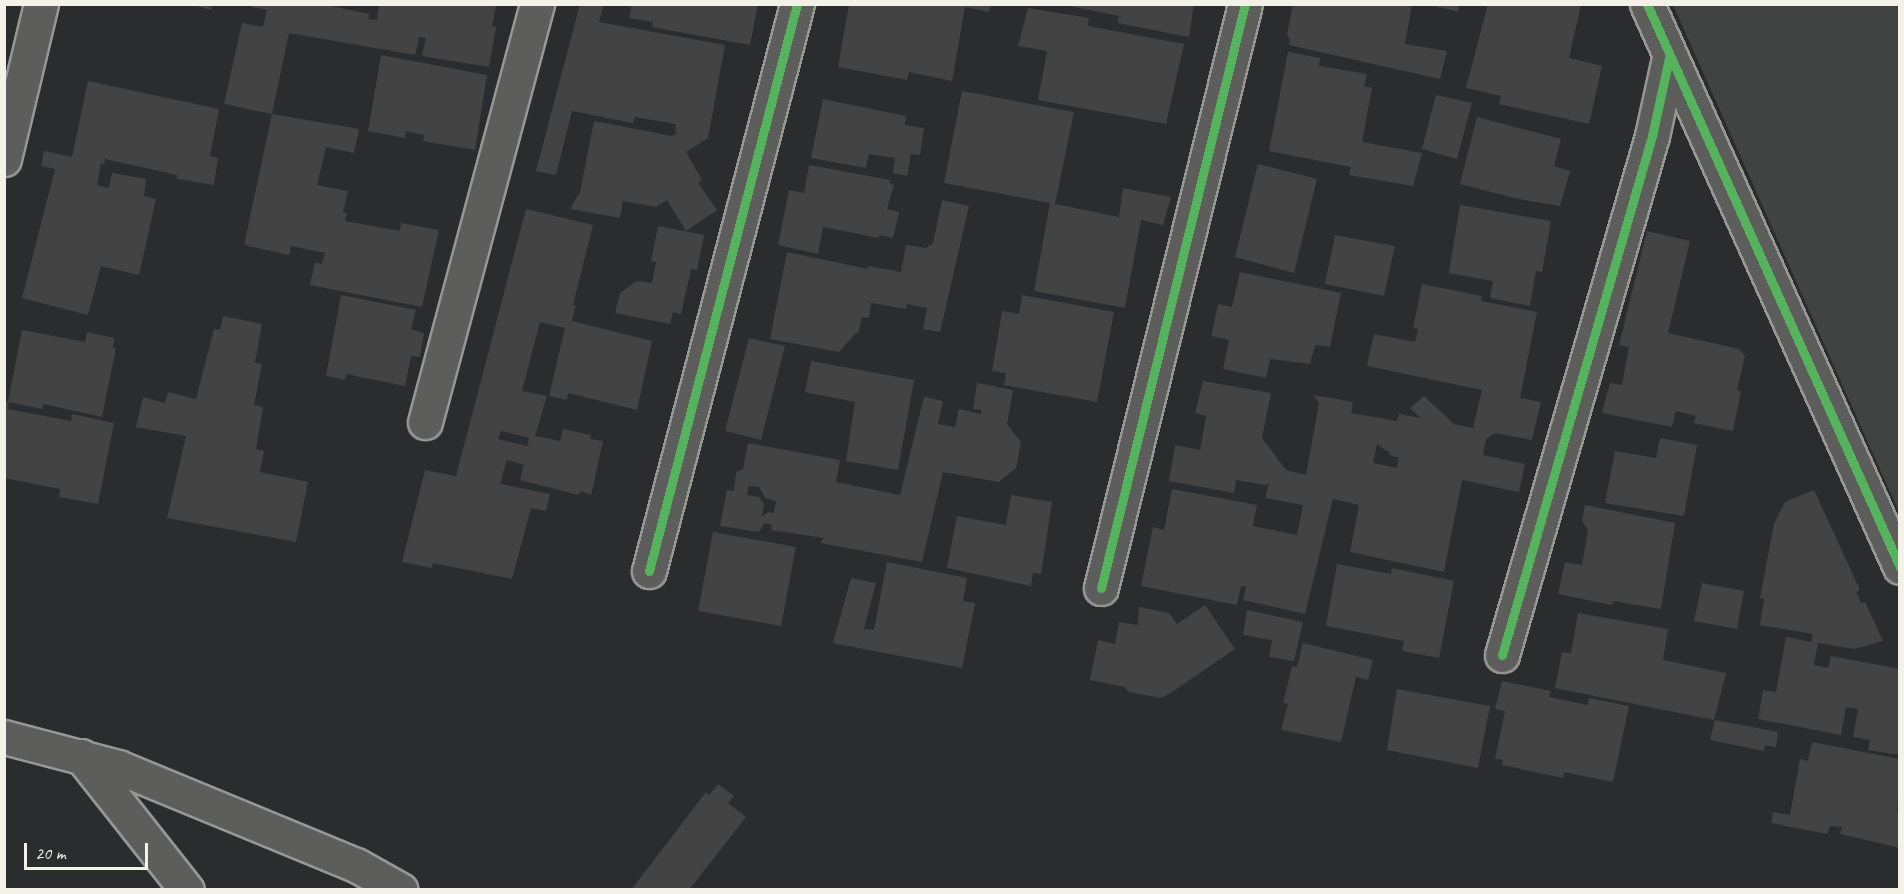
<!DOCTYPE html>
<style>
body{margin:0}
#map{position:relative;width:1904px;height:894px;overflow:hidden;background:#2b2c2d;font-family:Caveat,sans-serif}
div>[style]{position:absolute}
.green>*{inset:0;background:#414242}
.building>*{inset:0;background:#434344}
.roads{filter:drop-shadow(2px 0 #979796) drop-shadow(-2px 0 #979796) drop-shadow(0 2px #979796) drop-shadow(0 -2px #979796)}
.minor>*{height:33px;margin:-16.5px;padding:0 16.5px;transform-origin:16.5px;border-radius:16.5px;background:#5d5d5c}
.cycleway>*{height:9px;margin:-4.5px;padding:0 4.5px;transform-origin:4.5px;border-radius:4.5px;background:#56b35d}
span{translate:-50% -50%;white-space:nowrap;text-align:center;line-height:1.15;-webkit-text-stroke:6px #2a2d2e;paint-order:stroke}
.frame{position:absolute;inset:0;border:6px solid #f4f1e8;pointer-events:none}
.scale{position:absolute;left:24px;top:843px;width:124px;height:27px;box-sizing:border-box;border:3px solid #f4f1e8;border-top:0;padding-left:8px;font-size:18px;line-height:21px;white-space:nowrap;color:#f4f1e8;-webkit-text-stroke:4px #2a2d2e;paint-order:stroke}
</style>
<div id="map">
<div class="green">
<i style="clip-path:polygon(1673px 5px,1899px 5px,1899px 512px)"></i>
</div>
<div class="building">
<i style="clip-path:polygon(190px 4px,212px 4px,211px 10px)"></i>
<i style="clip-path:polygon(251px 4px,321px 4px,370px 14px,368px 19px,377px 20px,379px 4px,489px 4px,496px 6px,492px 26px,496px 27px,489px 67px,422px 56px,426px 38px,419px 37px,415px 55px,289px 33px,272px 114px,224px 104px,242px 23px,263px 27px,267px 10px,251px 7px)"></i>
<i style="clip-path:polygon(580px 4px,604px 4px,599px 22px,725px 45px,708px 138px,686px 152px,702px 180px,698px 183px,717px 210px,686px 231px,667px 200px,656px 207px,623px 201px,620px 218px,570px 209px,580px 192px,594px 121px,672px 136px,679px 132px,675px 132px,676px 124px,635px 117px,633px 123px,572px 111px,556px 175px,536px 171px)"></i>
<i style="clip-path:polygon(632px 4px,758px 4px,750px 45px,652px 27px,653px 22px,629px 18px)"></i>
<i style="clip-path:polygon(849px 4px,991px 4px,989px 12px,965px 7px,952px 81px,909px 72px,907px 80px,838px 67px)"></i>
<i style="clip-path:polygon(1059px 4px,1194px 4px,1189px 37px,1118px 23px,1119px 16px)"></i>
<i style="clip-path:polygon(1293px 4px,1412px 4px,1405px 44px,1447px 51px,1440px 79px,1289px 45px,1290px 39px,1287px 35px)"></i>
<i style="clip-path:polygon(1426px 4px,1459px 4px,1458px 12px)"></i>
<i style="clip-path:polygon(1488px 4px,1581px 4px,1569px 58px,1602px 66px,1589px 124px,1499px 104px,1501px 96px,1466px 88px)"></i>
<i style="clip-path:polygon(1028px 8px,1089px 18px,1088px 26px,1184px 44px,1166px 124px,1038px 100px,1047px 51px,1018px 46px)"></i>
<i style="clip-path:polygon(1288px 52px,1320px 58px,1319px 66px,1367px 74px,1364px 86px,1372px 88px,1362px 142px,1422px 153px,1413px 186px,1349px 175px,1351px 167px,1269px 151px)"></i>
<i style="clip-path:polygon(381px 55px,487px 75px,475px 150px,423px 141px,424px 135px,406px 131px,405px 138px,368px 131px)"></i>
<i style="clip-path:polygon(88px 81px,219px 109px,210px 156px,218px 158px,214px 185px,177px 179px,177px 175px,105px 159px,104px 164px,101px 163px,97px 185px,109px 188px,112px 173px,146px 179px,144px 196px,156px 199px,139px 275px,101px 266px,88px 315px,22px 298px,55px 169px,41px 166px,44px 151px,72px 157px)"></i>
<i style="clip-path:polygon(962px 91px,1074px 112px,1055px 204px,1119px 217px,1123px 188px,1171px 197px,1163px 225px,1141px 220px,1125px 308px,1034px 291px,1050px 203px,944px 183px)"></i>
<i style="clip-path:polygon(1436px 95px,1472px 103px,1457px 159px,1422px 149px)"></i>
<i style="clip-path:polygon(823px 99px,906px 116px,905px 125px,924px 128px,920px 155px,911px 154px,907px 176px,893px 173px,895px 158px,869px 154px,866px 168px,811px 158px)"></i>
<i style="clip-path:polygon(272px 114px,359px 129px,354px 153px,326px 147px,317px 185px,348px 191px,343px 212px,347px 213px,345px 221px,400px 231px,401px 223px,439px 230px,422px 307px,310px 285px,315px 262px,322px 264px,325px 253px,291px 246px,289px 255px,244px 245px)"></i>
<i style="clip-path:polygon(1477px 117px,1561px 139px,1554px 166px,1570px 171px,1560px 206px,1518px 199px,1460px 184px)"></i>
<i style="clip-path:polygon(1258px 164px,1317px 179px,1294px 273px,1235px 257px)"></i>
<i style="clip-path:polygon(809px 165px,890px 180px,890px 184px,894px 185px,887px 209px,899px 212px,893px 238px,879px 235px,879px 238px,823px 227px,818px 254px,778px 245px,789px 190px,804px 193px)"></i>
<i style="clip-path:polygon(942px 200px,969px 206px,940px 332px,923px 329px,927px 308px,907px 304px,906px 309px,871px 303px,869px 318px,862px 317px,858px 334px,856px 333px,839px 352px,770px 339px,787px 252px,868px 269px,868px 266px,901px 272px,906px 245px,926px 248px,933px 243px)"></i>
<i style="clip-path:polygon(1460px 205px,1551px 221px,1542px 272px,1536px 271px,1530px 306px,1490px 298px,1493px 281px,1449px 273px)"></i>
<i style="clip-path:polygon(evenodd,526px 209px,593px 225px,573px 305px,576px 305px,572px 321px,652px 341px,637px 410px,568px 393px,567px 400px,549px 396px,565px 328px,540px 322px,522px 391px,547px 396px,535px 436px,560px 441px,563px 429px,591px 435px,590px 439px,603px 441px,591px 495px,580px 491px,579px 495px,520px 480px,524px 465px,507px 460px,500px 484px,550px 494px,546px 511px,531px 508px,512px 579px,433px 563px,432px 568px,402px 562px,425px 470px,456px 476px,526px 209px,501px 431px,529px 438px,527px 446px,498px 439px,501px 431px)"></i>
<i style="clip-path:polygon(658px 226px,704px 235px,697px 270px,691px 269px,681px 314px,673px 312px,670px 324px,615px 313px,620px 293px,637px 281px,652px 283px,656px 262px,651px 261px)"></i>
<i style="clip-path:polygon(1647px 231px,1690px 241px,1668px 333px,1739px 349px,1745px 356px,1737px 390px,1741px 391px,1733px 431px,1694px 423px,1696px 416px,1676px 411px,1672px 427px,1602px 413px,1610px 383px,1622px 385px,1629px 347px,1619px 345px)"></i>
<i style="clip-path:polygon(1335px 235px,1395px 246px,1384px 296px,1325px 284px)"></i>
<i style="clip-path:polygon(1240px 272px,1341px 293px,1330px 347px,1315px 345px,1310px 364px,1270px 359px,1266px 378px,1223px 369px,1229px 340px,1212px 336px,1212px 333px,1218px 304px,1232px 307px)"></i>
<i style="clip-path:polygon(evenodd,1422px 284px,1482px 296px,1481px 301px,1537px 312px,1520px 398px,1541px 402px,1532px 440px,1495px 433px,1486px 439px,1483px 455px,1525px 464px,1519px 492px,1462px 480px,1444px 572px,1350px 552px,1359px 505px,1333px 499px,1305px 614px,1243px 600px,1246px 587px,1241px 586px,1237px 605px,1141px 586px,1153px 527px,1164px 530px,1172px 489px,1257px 505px,1253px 526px,1297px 535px,1303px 505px,1265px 498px,1269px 483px,1265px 485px,1236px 480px,1234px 493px,1169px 481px,1175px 445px,1200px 450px,1206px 416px,1195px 413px,1203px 381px,1271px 393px,1262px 438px,1286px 470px,1306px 475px,1319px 403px,1313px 395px,1353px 402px,1351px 413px,1397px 421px,1399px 414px,1421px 418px,1410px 408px,1424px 396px,1454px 424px,1473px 428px,1482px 390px,1367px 366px,1374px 334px,1415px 342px,1418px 329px,1413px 328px,1422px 284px,1377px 444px,1390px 453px,1390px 455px,1399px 458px,1397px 468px,1373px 463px,1377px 444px)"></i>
<i style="clip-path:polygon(341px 295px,416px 310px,411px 329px,424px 333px,420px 357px,411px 356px,405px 386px,346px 374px,345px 380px,326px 376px)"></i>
<i style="clip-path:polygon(1022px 295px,1114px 312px,1097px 402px,1004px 385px,1006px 373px,992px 371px,1002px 311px,1019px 314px)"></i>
<i style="clip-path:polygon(223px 316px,262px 324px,255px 363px,262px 364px,254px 405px,263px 407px,256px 449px,264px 451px,260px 472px,308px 482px,296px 542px,167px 518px,186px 436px,136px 427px,143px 397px,165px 403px,168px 392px,196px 399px,214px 329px,220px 330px)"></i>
<i style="clip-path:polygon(22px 330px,85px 342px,87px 332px,114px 338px,113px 348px,116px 348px,102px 417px,44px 404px,42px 409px,8px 402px)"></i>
<i style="clip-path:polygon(749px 338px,785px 346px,761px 440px,725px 431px)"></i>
<i style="clip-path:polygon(811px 361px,914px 380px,898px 470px,846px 461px,855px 402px,805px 392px)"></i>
<i style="clip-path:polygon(evenodd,977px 383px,1013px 390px,1007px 424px,1021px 442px,1016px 468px,999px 482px,943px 472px,922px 562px,820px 543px,824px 538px,771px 530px,772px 525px,764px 523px,759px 532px,720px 526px,727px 490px,734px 491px,736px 472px,743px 469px,748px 443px,840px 460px,836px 482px,900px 495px,924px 397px,943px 401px,938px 424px,955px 427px,959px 409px,981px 414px,982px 410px,973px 409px,977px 383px,749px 486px,759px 487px,765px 498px,776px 501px,774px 513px,768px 512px,762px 517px,764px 504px,759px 497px,747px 495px,749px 486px)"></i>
<i style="clip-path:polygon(4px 401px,9px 402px,8px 409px,71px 421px,72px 414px,114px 423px,98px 504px,59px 497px,60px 489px,4px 478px)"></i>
<i style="clip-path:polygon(1660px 438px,1697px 445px,1684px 516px,1605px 503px,1615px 451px,1656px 458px)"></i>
<i style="clip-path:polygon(1814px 490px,1860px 590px,1856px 592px,1861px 603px,1865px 602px,1883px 641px,1854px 649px,1818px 643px,1814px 665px,1828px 668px,1831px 656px,1900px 669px,1900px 755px,1868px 750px,1870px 740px,1853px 737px,1858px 709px,1846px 707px,1841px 735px,1758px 719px,1763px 690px,1776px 692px,1786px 637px,1811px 642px,1813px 634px,1760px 625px,1764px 599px,1760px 598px,1774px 524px,1785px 502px)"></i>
<i style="clip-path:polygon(1011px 495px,1052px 502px,1041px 574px,1033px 573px,1031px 586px,947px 568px,957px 516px,1006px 525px)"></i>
<i style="clip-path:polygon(1585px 505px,1675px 523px,1661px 609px,1613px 601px,1612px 605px,1558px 594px,1565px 562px,1582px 565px,1588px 530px,1582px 521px)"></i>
<i style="clip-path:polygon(713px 532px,796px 547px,781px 626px,698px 611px)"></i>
<i style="clip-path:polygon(887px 562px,967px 578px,963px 601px,975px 603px,962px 668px,833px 643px,851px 578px,876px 583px,864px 629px,874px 630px)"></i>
<i style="clip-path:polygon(1337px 564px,1391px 574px,1392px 568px,1454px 581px,1439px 658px,1402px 651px,1404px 641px,1326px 626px)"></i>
<i style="clip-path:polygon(1702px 583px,1744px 591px,1737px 629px,1694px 621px)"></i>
<i style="clip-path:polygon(1205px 605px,1235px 649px,1178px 688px,1162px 698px,1128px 692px,1125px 687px,1090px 680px,1098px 640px,1115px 644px,1119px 622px,1138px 625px,1139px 607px,1169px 613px,1177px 624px)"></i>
<i style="clip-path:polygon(1247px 610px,1303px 622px,1294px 661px,1269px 657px,1272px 640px,1243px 635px)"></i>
<i style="clip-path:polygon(1578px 613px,1668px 629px,1663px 660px,1726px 673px,1714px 720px,1555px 688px,1562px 652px,1571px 653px)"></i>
<i style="clip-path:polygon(1303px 643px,1373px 660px,1368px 680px,1356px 677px,1341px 742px,1281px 730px,1288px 704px,1283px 703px,1292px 666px,1297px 667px)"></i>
<i style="clip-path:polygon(1502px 681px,1551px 691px,1549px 697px,1588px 705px,1589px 698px,1629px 706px,1613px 782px,1564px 772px,1563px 778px,1502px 765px,1503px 760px,1495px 759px,1505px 711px,1495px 709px)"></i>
<i style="clip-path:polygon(1397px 689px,1490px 706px,1478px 768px,1387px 750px)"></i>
<i style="clip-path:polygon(1715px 720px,1778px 732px,1776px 747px,1765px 745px,1764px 751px,1710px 740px)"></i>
<i style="clip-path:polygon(1812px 742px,1900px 759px,1897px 813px,1900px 813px,1900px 848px,1840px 834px,1842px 827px,1830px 826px,1827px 834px,1771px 823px,1773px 812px,1790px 815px,1800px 759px,1808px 761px)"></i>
<i style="clip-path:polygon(718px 784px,734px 796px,728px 803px,746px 817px,689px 890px,631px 890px,706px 792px,709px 795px)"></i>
</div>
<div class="roads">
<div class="minor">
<i style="left:1647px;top:4px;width:617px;rotate:65.8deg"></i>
<i style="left:4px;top:159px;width:159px;rotate:-76.6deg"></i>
<i style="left:425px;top:422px;width:433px;rotate:-75deg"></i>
<i style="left:649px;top:571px;width:586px;rotate:-75.37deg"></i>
<i style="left:1101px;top:588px;width:601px;rotate:-76.15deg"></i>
<i style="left:1502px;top:655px;width:540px;rotate:-73.88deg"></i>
<i style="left:1652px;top:136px;width:80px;rotate:-77.7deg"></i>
<i style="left:4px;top:737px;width:118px;rotate:14.7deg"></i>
<i style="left:118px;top:767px;width:257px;rotate:22.4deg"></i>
<i style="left:356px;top:865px;width:51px;rotate:29.1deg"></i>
<i style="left:81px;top:756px;width:171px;rotate:51.7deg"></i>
</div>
</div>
<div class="cycleway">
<i style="left:1647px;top:4px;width:617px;rotate:65.8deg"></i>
<i style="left:649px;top:571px;width:586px;rotate:-75.37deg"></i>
<i style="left:1101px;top:588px;width:601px;rotate:-76.15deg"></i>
<i style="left:1502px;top:655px;width:540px;rotate:-73.88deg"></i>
<i style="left:1652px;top:136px;width:80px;rotate:-77.7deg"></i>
</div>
<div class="frame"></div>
<div class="scale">20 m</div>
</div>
